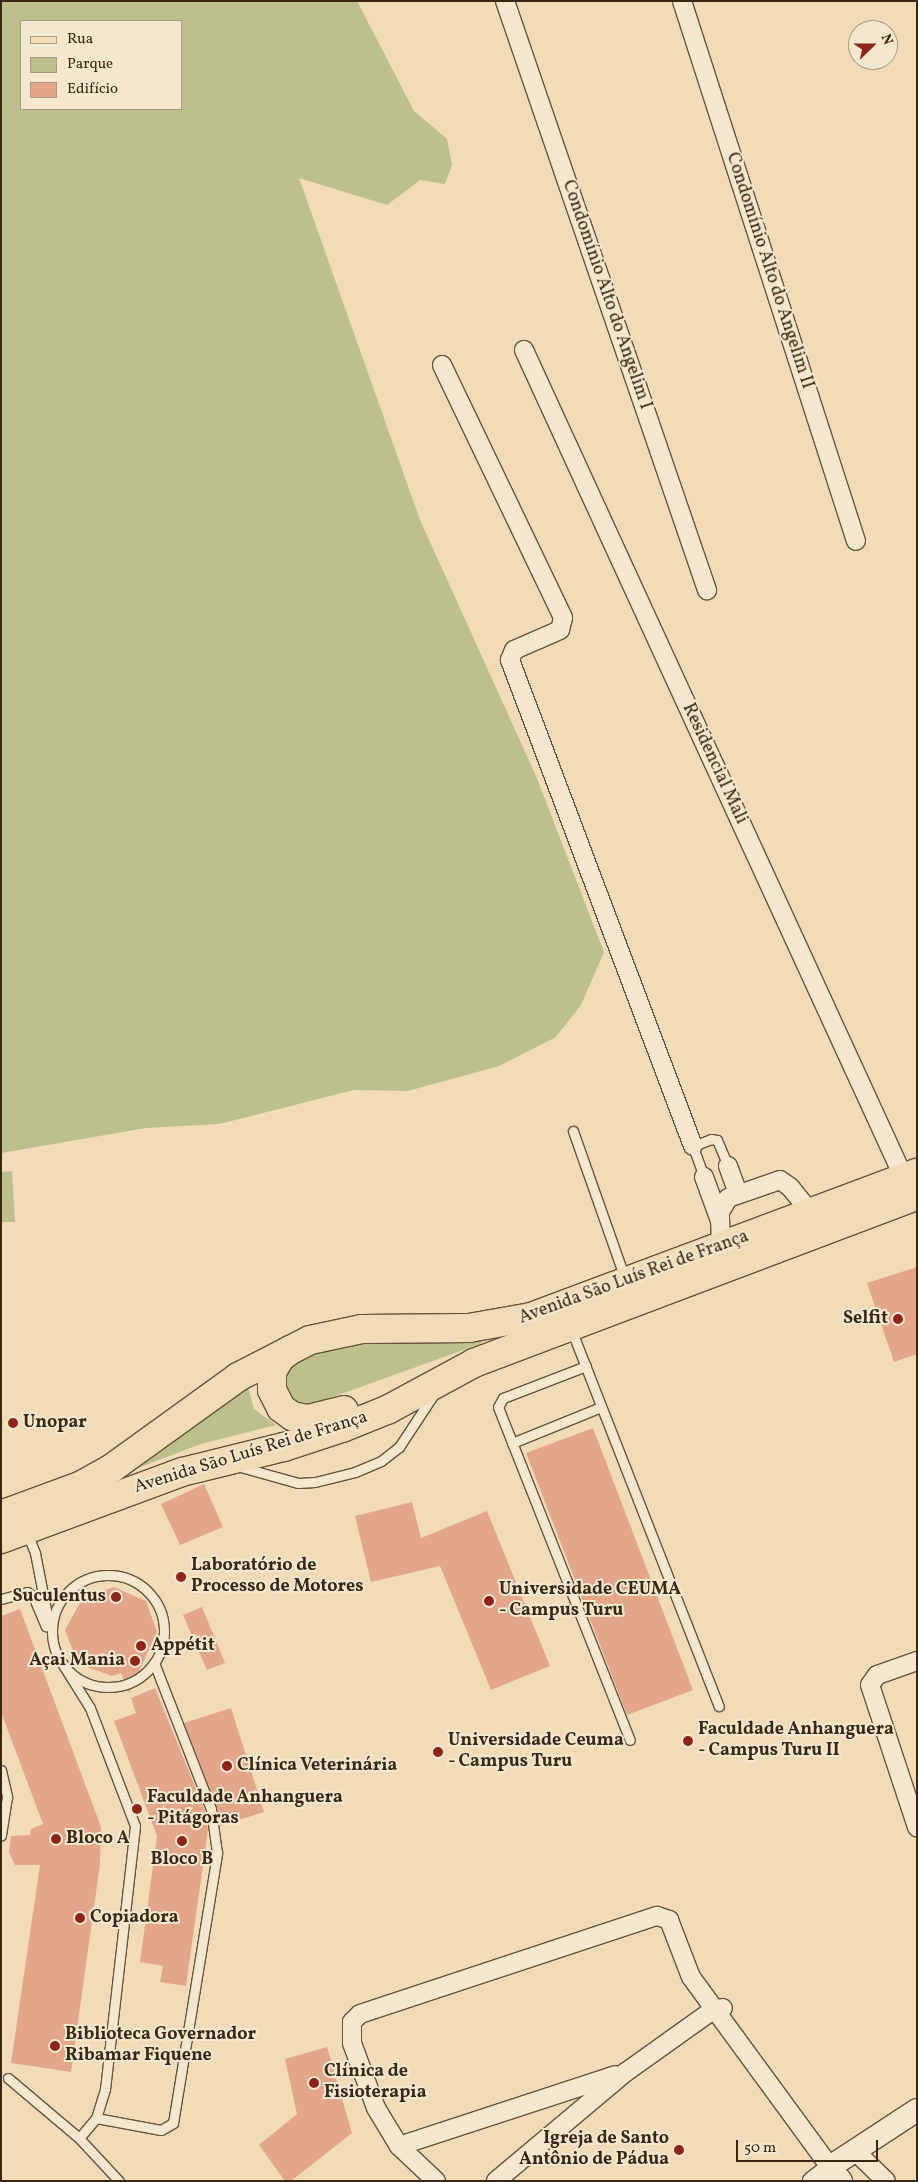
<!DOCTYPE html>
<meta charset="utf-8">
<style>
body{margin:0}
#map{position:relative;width:918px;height:2182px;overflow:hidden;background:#f1dcb7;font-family:Vollkorn,serif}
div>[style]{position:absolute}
.green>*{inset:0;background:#bcc08d}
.building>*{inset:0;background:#e3a68b}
.roads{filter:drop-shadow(1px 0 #66553c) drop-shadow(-1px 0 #66553c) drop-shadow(0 1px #66553c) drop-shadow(0 -1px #66553c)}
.service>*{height:9px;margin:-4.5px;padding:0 4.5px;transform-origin:4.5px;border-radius:4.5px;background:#f6e8d0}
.service>.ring{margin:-4.5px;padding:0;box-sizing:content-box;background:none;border:9px solid #f6e8d0;border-radius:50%}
.minor>*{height:18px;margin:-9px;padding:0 9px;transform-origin:9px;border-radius:9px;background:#f6e8d0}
.tertiary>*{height:22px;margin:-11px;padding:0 11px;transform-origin:11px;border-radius:11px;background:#f6e8d0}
.primary>*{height:28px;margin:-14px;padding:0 14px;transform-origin:14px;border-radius:14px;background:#f1dcb7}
.dots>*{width:14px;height:14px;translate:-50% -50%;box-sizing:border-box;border:2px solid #f6e8d0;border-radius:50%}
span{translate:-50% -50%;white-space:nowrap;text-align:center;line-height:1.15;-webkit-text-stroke:4px #f6e8d0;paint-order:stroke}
.street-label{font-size:18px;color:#382813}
.poi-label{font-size:18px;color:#382813;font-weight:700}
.right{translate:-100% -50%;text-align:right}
.left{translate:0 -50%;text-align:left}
.frame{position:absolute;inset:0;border:2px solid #382813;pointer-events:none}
.legend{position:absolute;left:20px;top:20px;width:162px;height:90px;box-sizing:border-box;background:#f6e8d0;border:1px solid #aa9b84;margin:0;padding:6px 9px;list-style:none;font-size:15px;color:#382813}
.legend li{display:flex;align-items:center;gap:10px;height:25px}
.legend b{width:25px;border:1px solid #aa9b84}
.north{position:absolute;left:848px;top:20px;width:50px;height:50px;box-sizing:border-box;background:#f6e8d0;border:1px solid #aa9b84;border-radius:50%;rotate:68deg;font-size:14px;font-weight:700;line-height:20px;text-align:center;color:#382813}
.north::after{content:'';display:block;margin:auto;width:18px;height:22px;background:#8f2418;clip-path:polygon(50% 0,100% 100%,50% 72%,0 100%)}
.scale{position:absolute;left:736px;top:2140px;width:142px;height:22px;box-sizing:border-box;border:2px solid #382813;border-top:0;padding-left:6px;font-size:15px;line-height:18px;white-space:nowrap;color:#382813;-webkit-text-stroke:4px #f6e8d0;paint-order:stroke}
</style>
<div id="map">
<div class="green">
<i style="clip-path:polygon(evenodd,1px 1px,357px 1px,414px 111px,447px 139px,452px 165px,445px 184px,420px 180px,387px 205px,299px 178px,420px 520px,536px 776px,604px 952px,581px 1005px,556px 1037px,499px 1066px,408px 1091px,354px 1090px,219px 1124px,146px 1128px,1px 1153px,1px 1px,21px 21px,181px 21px,181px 109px,21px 109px,21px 21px)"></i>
<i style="clip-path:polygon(12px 1171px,15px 1222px,1px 1222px,1px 1172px)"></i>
<i style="clip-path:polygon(392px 1338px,485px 1339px,480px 1344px,316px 1403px,294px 1402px,283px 1386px,284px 1370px,301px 1356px,342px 1345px)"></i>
<i style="clip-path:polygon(246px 1380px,254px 1409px,276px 1425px,201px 1444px,114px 1477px)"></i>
</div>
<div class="building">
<i style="clip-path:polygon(917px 1267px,917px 1354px,894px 1362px,867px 1283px)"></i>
<i style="clip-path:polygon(593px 1428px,693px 1690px,627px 1715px,526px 1453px)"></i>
<i style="clip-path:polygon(204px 1484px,223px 1527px,180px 1545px,161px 1504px)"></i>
<i style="clip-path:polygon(412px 1502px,421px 1538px,487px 1511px,550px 1666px,491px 1690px,440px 1566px,371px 1582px,355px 1516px)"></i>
<i style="clip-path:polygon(114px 1587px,146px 1601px,157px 1632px,129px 1693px,121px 1673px,112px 1676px,78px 1664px,65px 1630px,82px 1599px)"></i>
<i style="clip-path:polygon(202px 1607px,225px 1663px,207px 1670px,183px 1615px)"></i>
<i style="clip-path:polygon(20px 1609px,101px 1827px,100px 1864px,71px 2072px,11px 2063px,40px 1865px,15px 1865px,9px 1852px,11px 1836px,30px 1835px,31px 1829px,43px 1824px,1px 1712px,1px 1616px)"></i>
<i style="clip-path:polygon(155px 1688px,205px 1811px,208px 1830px,186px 1986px,160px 1982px,163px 1966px,140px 1962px,157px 1836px,114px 1721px,136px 1713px,131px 1698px)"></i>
<i style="clip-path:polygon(231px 1708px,264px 1812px,220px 1826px,217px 1807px,184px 1723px)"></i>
<i style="clip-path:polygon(327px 2047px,352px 2133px,291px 2181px,285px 2181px,259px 2145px,297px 2114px,285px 2059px)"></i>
</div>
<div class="roads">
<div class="service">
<i style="left:573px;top:1131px;width:157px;rotate:70.6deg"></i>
<i style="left:704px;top:1177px;width:33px;rotate:-110deg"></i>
<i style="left:693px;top:1146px;width:19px;rotate:-21deg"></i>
<i style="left:711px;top:1139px;width:6px;rotate:9deg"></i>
<i style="left:717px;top:1140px;width:28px;rotate:67deg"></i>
<i style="left:571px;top:1329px;width:405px;rotate:68.6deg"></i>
<i style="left:586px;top:1366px;width:89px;rotate:158.9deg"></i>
<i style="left:503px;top:1398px;width:10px;rotate:119deg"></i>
<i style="left:498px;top:1407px;width:358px;rotate:68.4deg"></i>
<i style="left:512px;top:1443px;width:96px;rotate:-22deg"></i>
<i style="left:237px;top:1466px;width:63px;rotate:15.6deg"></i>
<i style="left:298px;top:1483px;width:17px;rotate:-3deg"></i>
<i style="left:315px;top:1482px;width:41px;rotate:-14deg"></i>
<i style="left:355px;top:1472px;width:28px;rotate:-23deg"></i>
<i style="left:381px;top:1461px;width:23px;rotate:-38deg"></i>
<i style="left:399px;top:1447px;width:64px;rotate:-56.6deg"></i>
<i style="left:27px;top:1533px;width:22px;rotate:68deg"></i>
<i style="left:35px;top:1553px;width:73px;rotate:79deg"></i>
<i class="ring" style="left:52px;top:1575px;width:103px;height:103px"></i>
<i style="left:1px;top:1599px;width:27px;rotate:-15deg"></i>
<i style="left:27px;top:1592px;width:7px;rotate:34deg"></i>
<i style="left:33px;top:1596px;width:33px;rotate:67deg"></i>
<i style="left:62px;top:1663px;width:53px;rotate:58.1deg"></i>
<i style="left:90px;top:1708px;width:126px;rotate:69.1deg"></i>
<i style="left:135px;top:1826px;width:265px;rotate:96.5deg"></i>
<i style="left:105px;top:2089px;width:30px;rotate:107deg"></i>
<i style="left:96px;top:2118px;width:26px;rotate:130deg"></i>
<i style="left:1px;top:1770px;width:28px;rotate:77deg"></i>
<i style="left:7px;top:1797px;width:39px;rotate:99deg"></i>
<i style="left:8px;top:2078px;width:93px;rotate:40.2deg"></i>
<i style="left:79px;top:2138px;width:59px;rotate:47.1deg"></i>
<i style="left:96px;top:2118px;width:66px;rotate:10.5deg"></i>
<i style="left:161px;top:2130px;width:14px;rotate:-30deg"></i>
<i style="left:173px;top:2123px;width:274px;rotate:-80.7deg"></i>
<i style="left:217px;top:1853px;width:44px;rotate:-97.8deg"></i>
<i style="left:211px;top:1809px;width:157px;rotate:-111.3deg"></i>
</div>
<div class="minor">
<i style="left:505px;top:1px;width:623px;rotate:71.07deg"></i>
<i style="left:682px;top:1px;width:567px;rotate:72.14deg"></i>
<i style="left:524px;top:350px;width:911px;rotate:65.35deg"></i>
<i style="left:442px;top:365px;width:280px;rotate:64.4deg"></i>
<i style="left:563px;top:618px;width:12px;rotate:104deg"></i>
<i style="left:560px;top:630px;width:50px;rotate:156.5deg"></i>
<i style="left:514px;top:650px;width:11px;rotate:112deg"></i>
<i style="left:510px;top:660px;width:519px;rotate:69.37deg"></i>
<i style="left:728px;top:1166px;width:30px;rotate:70deg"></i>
<i style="left:704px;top:1177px;width:44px;rotate:69.9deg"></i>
<i style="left:721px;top:1246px;width:34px;rotate:-92deg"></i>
<i style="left:720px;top:1212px;width:16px;rotate:-60deg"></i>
<i style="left:728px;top:1198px;width:55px;rotate:-19.1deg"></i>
<i style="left:780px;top:1180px;width:12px;rotate:35deg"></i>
<i style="left:790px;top:1187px;width:33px;rotate:51deg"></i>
<i style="left:917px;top:1661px;width:42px;rotate:160.7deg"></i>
<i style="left:877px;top:1675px;width:12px;rotate:125deg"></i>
<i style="left:870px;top:1685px;width:150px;rotate:71.7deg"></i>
<i style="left:399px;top:2146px;width:228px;rotate:-18.1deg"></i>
<i style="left:855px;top:2151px;width:43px;rotate:44.1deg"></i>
<i style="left:436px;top:2181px;width:51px;rotate:-136.6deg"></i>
<i style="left:399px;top:2146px;width:44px;rotate:-121.2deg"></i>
<i style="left:376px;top:2108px;width:69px;rotate:-110.3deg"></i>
<i style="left:352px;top:2043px;width:21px;rotate:-90deg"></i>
<i style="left:352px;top:2022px;width:11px;rotate:-45deg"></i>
<i style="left:360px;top:2014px;width:313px;rotate:-18.3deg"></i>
<i style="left:657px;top:1916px;width:13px;rotate:18deg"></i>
<i style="left:669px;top:1920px;width:61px;rotate:68.9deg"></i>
<i style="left:691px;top:1977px;width:235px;rotate:53.8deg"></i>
<i style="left:830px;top:2167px;width:23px;rotate:142deg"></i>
<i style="left:496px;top:2181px;width:170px;rotate:-40deg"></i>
<i style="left:626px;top:2072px;width:107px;rotate:-35.5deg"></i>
<i style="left:713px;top:2010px;width:10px;rotate:-11deg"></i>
</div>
<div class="tertiary">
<i style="left:841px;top:2181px;width:18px;rotate:-128deg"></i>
<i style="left:830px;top:2167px;width:104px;rotate:-33.2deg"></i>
</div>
<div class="primary">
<i style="left:290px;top:1350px;width:13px;rotate:141deg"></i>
<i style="left:280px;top:1358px;width:16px;rotate:120deg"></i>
<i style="left:272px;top:1372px;width:18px;rotate:90deg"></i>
<i style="left:272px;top:1390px;width:20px;rotate:63deg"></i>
<i style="left:281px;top:1408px;width:14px;rotate:36deg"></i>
<i style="left:292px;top:1416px;width:16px;rotate:11deg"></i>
<i style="left:308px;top:1419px;width:37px;rotate:-14deg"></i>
<i style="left:1px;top:1515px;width:84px;rotate:-20.2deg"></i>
<i style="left:80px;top:1486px;width:37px;rotate:-29deg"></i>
<i style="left:112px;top:1468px;width:155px;rotate:-35.8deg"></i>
<i style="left:238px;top:1377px;width:81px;rotate:-27.2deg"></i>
<i style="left:310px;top:1340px;width:53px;rotate:-11.9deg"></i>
<i style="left:362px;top:1329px;width:107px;rotate:-0.5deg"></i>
<i style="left:469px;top:1328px;width:63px;rotate:-10.1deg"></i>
<i style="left:531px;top:1317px;width:412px;rotate:-20.5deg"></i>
<i style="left:1px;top:1539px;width:193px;rotate:-20.3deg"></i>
<i style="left:182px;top:1472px;width:105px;rotate:-13.8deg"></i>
<i style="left:284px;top:1447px;width:61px;rotate:-18.1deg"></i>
<i style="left:342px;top:1428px;width:51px;rotate:-22deg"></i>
<i style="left:389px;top:1409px;width:97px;rotate:-28.4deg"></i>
<i style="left:474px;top:1363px;width:473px;rotate:-20.7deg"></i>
</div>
</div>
<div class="dots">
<i style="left:898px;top:1319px;background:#8f2418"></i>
<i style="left:13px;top:1423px;background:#8f2418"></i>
<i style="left:181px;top:1577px;background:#8f2418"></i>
<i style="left:116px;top:1597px;background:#8f2418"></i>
<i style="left:489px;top:1601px;background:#8f2418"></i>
<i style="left:141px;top:1646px;background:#8f2418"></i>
<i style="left:135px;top:1661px;background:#8f2418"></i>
<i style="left:688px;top:1741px;background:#8f2418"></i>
<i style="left:438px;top:1752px;background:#8f2418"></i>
<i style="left:227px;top:1766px;background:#8f2418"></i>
<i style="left:137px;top:1809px;background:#8f2418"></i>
<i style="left:56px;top:1839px;background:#8f2418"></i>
<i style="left:182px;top:1841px;background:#8f2418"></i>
<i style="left:80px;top:1918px;background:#8f2418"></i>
<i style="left:55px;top:2046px;background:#8f2418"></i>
<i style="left:314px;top:2083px;background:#8f2418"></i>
<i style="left:679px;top:2150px;background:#8f2418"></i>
</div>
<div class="street-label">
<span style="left:769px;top:271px;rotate:72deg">Condomínio Alto do Angelim II</span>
<span style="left:606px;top:295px;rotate:71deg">Condomínio Alto do Angelim I</span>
<span style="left:714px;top:764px;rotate:65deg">Residencial Mali</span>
<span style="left:634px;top:1278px;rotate:-20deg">Avenida São Luís Rei de França</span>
<span style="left:251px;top:1453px;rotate:-17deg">Avenida São Luís Rei de França</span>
</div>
<div class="poi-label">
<span class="right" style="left:888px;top:1319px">Selfit</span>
<span class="left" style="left:23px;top:1423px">Unopar</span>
<span class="left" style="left:191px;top:1577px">Laboratório de<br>Processo de Motores</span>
<span class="left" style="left:499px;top:1601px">Universidade CEUMA<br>- Campus Turu</span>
<span class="right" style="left:106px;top:1597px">Suculentus</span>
<span class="left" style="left:151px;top:1646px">Appétit</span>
<span class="right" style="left:125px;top:1661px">Açai Mania</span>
<span class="left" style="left:698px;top:1741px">Faculdade Anhanguera<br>- Campus Turu II</span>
<span class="left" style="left:448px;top:1752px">Universidade Ceuma<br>- Campus Turu</span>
<span class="left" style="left:237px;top:1766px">Clínica Veterinária</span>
<span class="left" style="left:147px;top:1809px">Faculdade Anhanguera<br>- Pitágoras</span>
<span class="left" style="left:66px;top:1839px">Bloco A</span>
<span style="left:182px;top:1860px">Bloco B</span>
<span class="left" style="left:90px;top:1918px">Copiadora</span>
<span class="left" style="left:65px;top:2046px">Biblioteca Governador<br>Ribamar Fiquene</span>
<span class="left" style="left:324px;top:2083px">Clínica de<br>Fisioterapia</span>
<span class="right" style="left:669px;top:2150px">Igreja de Santo<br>Antônio de Pádua</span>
</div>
<div class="frame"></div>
<ul class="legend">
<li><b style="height:6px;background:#f1dcb7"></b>Rua</li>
<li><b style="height:14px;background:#bcc08d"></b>Parque</li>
<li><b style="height:14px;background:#e3a68b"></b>Edifício</li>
</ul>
<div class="north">N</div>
<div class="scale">50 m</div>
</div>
